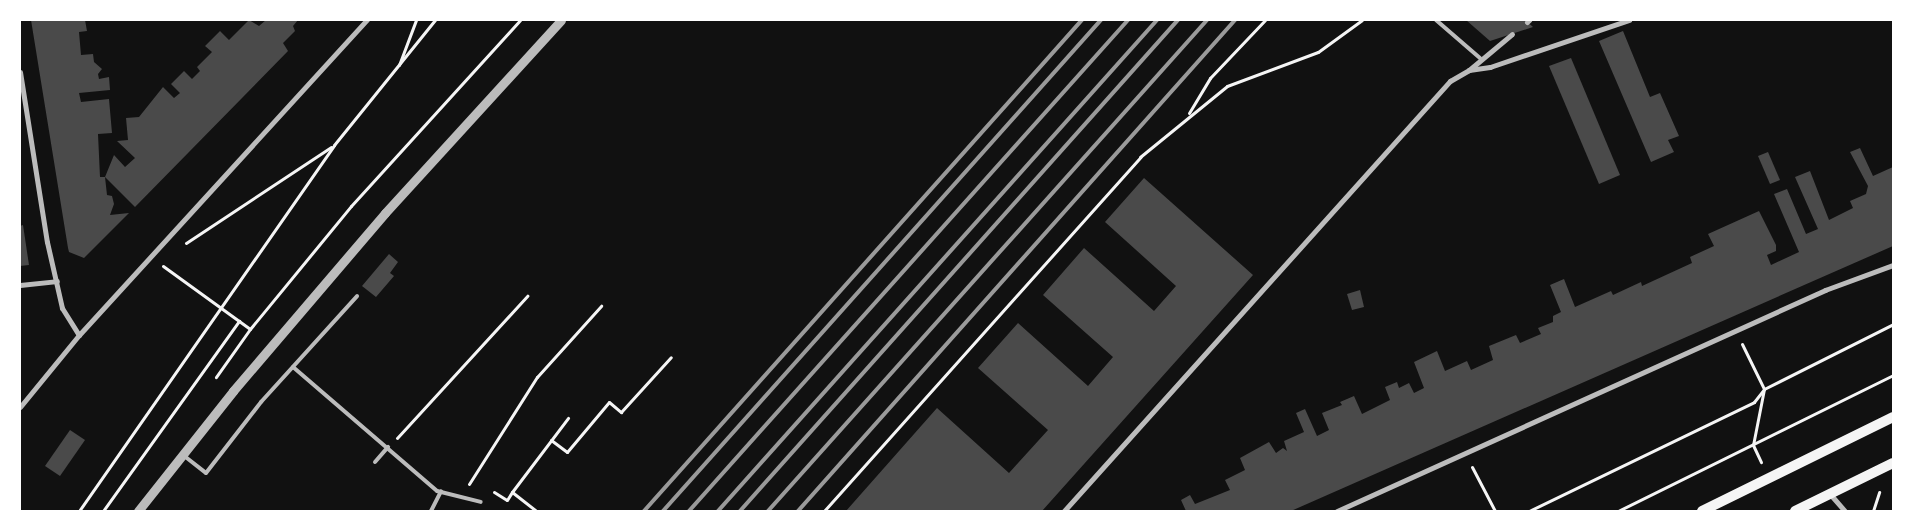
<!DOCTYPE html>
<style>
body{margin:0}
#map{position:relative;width:1913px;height:531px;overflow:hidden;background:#111;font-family:Cabin,sans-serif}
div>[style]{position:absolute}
.building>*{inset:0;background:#4a4a4a}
.path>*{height:3px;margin:-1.5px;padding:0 1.5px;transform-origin:1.5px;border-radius:1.5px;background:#f5f5f5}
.service>*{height:4px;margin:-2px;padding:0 2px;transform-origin:2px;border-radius:2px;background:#bcbcbc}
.minor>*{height:5px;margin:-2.5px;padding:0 2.5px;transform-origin:2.5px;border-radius:2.5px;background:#bcbcbc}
.tertiary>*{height:9px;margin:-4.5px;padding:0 4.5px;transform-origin:4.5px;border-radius:4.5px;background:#bcbcbc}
.secondary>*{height:10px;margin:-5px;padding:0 5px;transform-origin:5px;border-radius:5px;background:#f5f5f5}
.rail>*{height:4px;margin:-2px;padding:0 2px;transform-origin:2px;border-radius:2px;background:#9a9a9a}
span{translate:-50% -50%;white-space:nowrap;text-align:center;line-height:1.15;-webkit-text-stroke:4px #fff;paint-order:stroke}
.frame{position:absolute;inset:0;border:21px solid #fff;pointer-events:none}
</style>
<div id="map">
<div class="building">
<i style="clip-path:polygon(31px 20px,85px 20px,87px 31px,79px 32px,81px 55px,93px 54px,94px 62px,102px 69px,98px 74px,99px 79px,109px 77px,110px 90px,79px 93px,81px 102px,109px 99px,112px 133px,98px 134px,100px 177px,105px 177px,107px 195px,112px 196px,114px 204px,110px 215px,129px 213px,84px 258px,69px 252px,68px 248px)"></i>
<i style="clip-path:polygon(249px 20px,259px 26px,266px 20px,298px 20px,293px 26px,295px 31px,283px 43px,288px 51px,135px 207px,105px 177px,114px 155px,125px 167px,135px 158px,117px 141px,128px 140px,126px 118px,139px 117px,163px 87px,174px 98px,180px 93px,171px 84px,184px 71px,192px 79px,200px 71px,197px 67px,212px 52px,205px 46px,220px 31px,229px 40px)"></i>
<i style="clip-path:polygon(1466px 20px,1525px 20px,1533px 27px,1490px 41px)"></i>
<i style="clip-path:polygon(1623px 31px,1650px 97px,1660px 93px,1679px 136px,1668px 140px,1674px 152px,1651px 162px,1599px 41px)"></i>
<i style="clip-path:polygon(1571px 58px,1620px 175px,1599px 184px,1549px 66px)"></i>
<i style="clip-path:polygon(1860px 148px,1873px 176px,1893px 167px,1893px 246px,1291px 511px,1186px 511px,1181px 500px,1190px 495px,1195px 504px,1230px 490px,1225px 480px,1245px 470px,1240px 458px,1269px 442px,1276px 453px,1283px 448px,1287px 451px,1284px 441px,1304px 432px,1296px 413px,1305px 409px,1317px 436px,1329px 430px,1322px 413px,1342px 405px,1340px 402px,1354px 396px,1362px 414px,1390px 400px,1385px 387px,1397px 382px,1399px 388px,1409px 383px,1414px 393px,1424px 388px,1414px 362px,1437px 351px,1445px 371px,1467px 361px,1471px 370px,1493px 360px,1489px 346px,1516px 335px,1520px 343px,1541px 334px,1538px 328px,1553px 322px,1553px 316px,1561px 312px,1550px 285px,1564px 279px,1575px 307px,1611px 291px,1613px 295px,1641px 282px,1642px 286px,1692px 263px,1690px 257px,1714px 246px,1708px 234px,1759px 211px,1776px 245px,1776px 251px,1767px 255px,1771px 265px,1799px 252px,1774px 194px,1787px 189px,1806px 234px,1818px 229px,1795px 177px,1810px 171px,1829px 220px,1853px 208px,1850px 201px,1866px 194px,1868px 186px,1850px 152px)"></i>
<i style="clip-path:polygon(1768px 152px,1780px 180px,1770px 184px,1758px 156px)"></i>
<i style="clip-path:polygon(1144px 178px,1253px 275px,1042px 511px,846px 511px,937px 408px,1009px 473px,1048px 430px,978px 368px,1018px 323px,1088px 386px,1113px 357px,1043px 295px,1084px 248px,1154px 311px,1176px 286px,1105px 222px)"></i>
<i style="clip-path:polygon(23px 225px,29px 265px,20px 266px,20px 226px)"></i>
<i style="clip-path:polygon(389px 254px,398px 262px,390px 273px,394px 276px,376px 297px,362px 286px)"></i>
<i style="clip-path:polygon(1360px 290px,1364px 307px,1352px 310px,1347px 294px)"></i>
<i style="clip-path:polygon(70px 430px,85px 440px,60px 476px,45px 466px)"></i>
</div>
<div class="path">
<i style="left:399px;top:65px;width:48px;rotate:-69.3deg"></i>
<i style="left:1189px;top:113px;width:41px;rotate:-59deg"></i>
<i style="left:1210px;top:78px;width:80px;rotate:-46.5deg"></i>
<i style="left:186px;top:243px;width:174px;rotate:-33.5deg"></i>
<i style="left:163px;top:266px;width:107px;rotate:35.9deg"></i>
<i style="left:250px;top:329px;width:59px;rotate:125.3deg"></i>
<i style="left:250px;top:329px;width:159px;rotate:-50.6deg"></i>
<i style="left:351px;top:206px;width:251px;rotate:-47.7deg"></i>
<i style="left:1742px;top:344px;width:50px;rotate:63.9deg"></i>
<i style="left:1764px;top:389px;width:57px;rotate:101.1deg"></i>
<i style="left:1753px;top:445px;width:19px;rotate:65deg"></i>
<i style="left:397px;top:438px;width:193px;rotate:-47.5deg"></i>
<i style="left:551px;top:440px;width:20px;rotate:37deg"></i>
<i style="left:567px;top:452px;width:65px;rotate:-50deg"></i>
<i style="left:609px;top:402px;width:16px;rotate:40deg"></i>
<i style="left:621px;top:412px;width:74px;rotate:-47.7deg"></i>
<i style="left:1472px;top:467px;width:50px;rotate:62.4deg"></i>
<i style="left:469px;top:484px;width:127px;rotate:-57.6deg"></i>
<i style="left:537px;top:377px;width:96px;rotate:-48deg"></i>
<i style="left:494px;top:492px;width:15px;rotate:32deg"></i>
<i style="left:507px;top:500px;width:9px;rotate:-58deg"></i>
<i style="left:512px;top:492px;width:31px;rotate:38deg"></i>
<i style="left:512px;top:492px;width:93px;rotate:-52.9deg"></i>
<i style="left:79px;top:511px;width:446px;rotate:-55.1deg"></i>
<i style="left:334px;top:145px;width:161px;rotate:-51.1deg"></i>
<i style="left:103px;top:511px;width:234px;rotate:-54.4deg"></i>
<i style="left:824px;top:511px;width:475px;rotate:-48.2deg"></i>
<i style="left:1140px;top:157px;width:112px;rotate:-39.2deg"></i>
<i style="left:1227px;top:86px;width:97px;rotate:-20.5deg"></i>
<i style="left:1318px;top:52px;width:54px;rotate:-36deg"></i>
<i style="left:1529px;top:511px;width:250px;rotate:-25.8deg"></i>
<i style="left:1754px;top:402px;width:16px;rotate:-52deg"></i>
<i style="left:1764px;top:389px;width:144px;rotate:-26.7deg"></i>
<i style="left:1618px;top:511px;width:307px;rotate:-26.3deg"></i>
<i style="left:1873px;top:511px;width:20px;rotate:-72deg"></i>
</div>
<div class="service">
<i style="left:1436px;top:20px;width:58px;rotate:40.8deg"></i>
<i style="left:293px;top:367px;width:190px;rotate:40.7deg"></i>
<i style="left:437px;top:491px;width:45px;rotate:14deg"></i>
<i style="left:183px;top:455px;width:29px;rotate:38deg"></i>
<i style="left:206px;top:473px;width:90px;rotate:-52.2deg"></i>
<i style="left:261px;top:402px;width:143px;rotate:-47.8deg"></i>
<i style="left:375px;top:462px;width:20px;rotate:-49deg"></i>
<i style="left:431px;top:511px;width:22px;rotate:-63deg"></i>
</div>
<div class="minor">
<i style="left:1527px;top:22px;width:3px;rotate:-45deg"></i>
<i style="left:1469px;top:70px;width:21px;rotate:-8deg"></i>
<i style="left:1490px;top:67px;width:147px;rotate:-18.7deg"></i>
<i style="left:20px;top:72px;width:172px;rotate:81deg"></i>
<i style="left:47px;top:242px;width:68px;rotate:77.2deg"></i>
<i style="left:62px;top:308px;width:32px;rotate:58deg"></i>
<i style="left:20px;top:285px;width:37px;rotate:-6deg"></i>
<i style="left:20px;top:407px;width:93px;rotate:-50.7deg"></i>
<i style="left:79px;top:335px;width:427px;rotate:-47.6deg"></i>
<i style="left:1830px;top:494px;width:23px;rotate:49deg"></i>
<i style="left:1064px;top:511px;width:578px;rotate:-48.09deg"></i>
<i style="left:1450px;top:81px;width:22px;rotate:-30deg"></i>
<i style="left:1469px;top:70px;width:56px;rotate:-39.9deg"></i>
<i style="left:1337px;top:511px;width:536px;rotate:-24.36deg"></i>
<i style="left:1825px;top:290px;width:72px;rotate:-20.2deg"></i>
</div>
<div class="tertiary">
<i style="left:138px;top:511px;width:153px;rotate:-51.6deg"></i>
<i style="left:233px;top:391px;width:234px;rotate:-49.5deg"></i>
<i style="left:385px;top:213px;width:261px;rotate:-47.6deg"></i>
</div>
<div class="secondary">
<i style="left:1702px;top:511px;width:213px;rotate:-26.2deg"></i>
<i style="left:1795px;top:511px;width:109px;rotate:-26.1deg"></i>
</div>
<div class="rail">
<i style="left:644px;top:511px;width:658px;rotate:-48.27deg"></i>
<i style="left:663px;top:511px;width:658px;rotate:-48.27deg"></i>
<i style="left:689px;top:511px;width:659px;rotate:-48.2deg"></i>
<i style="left:718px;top:511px;width:659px;rotate:-48.2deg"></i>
<i style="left:740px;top:511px;width:658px;rotate:-48.27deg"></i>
<i style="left:768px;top:511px;width:659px;rotate:-48.2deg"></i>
<i style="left:798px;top:511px;width:657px;rotate:-48.33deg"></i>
</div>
<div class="frame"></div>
</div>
